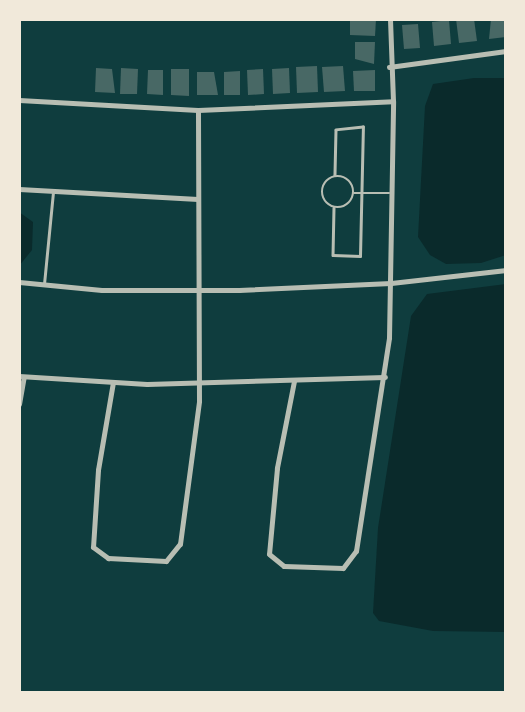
<!DOCTYPE html>
<style>
body{margin:0}
#map{position:relative;width:525px;height:712px;overflow:hidden;background:#0f3d3e;font-family:Manrope,sans-serif}
div>[style]{position:absolute}
.water>*{inset:0;background:#0a2a2b}
.building>*{inset:0;background:#486865}
.service>*{height:2.5px;margin:-1.25px;padding:0 1.25px;transform-origin:1.25px;border-radius:1.25px;background:#b8beb3}
.service>.ring{margin:-1.25px;padding:0;box-sizing:content-box;background:none;border:2.5px solid #b8beb3;border-radius:50%}
.minor>*{height:5px;margin:-2.5px;padding:0 2.5px;transform-origin:2.5px;border-radius:2.5px;background:#b8beb3}
span{translate:-50% -50%;white-space:nowrap;text-align:center;line-height:1.15;-webkit-text-stroke:7px #f1e9da;paint-order:stroke}
.frame{position:absolute;inset:0;border:21px solid #f1e9da;pointer-events:none}
</style>
<div id="map">
<div class="water">
<i style="clip-path:polygon(474px 78px,506px 78px,506px 255px,481px 263px,446px 264px,430px 255px,418px 237px,425px 106px,433px 84px)"></i>
<i style="clip-path:polygon(19px 212px,33px 222px,32px 250px,19px 266px)"></i>
<i style="clip-path:polygon(506px 284px,506px 632px,433px 631px,379px 621px,373px 613px,378px 528px,411px 316px,427px 294px)"></i>
</div>
<div class="building">
<i style="clip-path:polygon(350px 19px,376px 19px,375px 36px,350px 35px)"></i>
<i style="clip-path:polygon(456px 19px,474px 19px,477px 41px,459px 43px)"></i>
<i style="clip-path:polygon(491px 19px,506px 19px,506px 37px,489px 39px)"></i>
<i style="clip-path:polygon(449px 20px,451px 44px,434px 46px,432px 22px)"></i>
<i style="clip-path:polygon(418px 24px,420px 48px,404px 49px,402px 25px)"></i>
<i style="clip-path:polygon(355px 42px,375px 42px,374px 64px,355px 59px)"></i>
<i style="clip-path:polygon(317px 66px,318px 92px,297px 93px,296px 67px)"></i>
<i style="clip-path:polygon(343px 66px,345px 91px,324px 92px,322px 67px)"></i>
<i style="clip-path:polygon(96px 68px,112px 69px,115px 93px,95px 92px)"></i>
<i style="clip-path:polygon(121px 68px,138px 69px,137px 94px,120px 94px)"></i>
<i style="clip-path:polygon(289px 68px,290px 93px,273px 94px,272px 69px)"></i>
<i style="clip-path:polygon(171px 69px,189px 69px,189px 96px,171px 95px)"></i>
<i style="clip-path:polygon(263px 69px,264px 94px,248px 95px,247px 70px)"></i>
<i style="clip-path:polygon(148px 70px,163px 70px,163px 95px,147px 94px)"></i>
<i style="clip-path:polygon(375px 70px,375px 91px,354px 91px,353px 71px)"></i>
<i style="clip-path:polygon(240px 71px,240px 95px,224px 95px,224px 72px)"></i>
<i style="clip-path:polygon(197px 72px,214px 72px,218px 95px,197px 95px)"></i>
</div>
<div class="service">
<i class="ring" style="left:322px;top:176px;width:29.5px;height:29.5px"></i>
<i style="left:354px;top:193px;width:35px"></i>
<i style="left:334px;top:208px;width:47px;rotate:91.2deg"></i>
<i style="left:333px;top:255px;width:27px;rotate:2deg"></i>
<i style="left:360px;top:256px;width:129px;rotate:-88.7deg"></i>
<i style="left:363px;top:127px;width:27px;rotate:174deg"></i>
<i style="left:336px;top:130px;width:45px;rotate:91.3deg"></i>
<i style="left:44px;top:284px;width:91px;rotate:-84.4deg"></i>
</div>
<div class="minor">
<i style="left:389px;top:67px;width:118px;rotate:-7.8deg"></i>
<i style="left:19px;top:100px;width:179px;rotate:3.2deg"></i>
<i style="left:198px;top:110px;width:195px;rotate:-2.6deg"></i>
<i style="left:19px;top:189px;width:179px;rotate:3.2deg"></i>
<i style="left:19px;top:282px;width:83px;rotate:5.5deg"></i>
<i style="left:102px;top:290px;width:137px"></i>
<i style="left:239px;top:290px;width:152px;rotate:-2.6deg"></i>
<i style="left:391px;top:283px;width:116px;rotate:-6.4deg"></i>
<i style="left:19px;top:376px;width:128px;rotate:3.6deg"></i>
<i style="left:147px;top:384px;width:238px;rotate:-1.7deg"></i>
<i style="left:294px;top:381px;width:89px;rotate:101.1deg"></i>
<i style="left:277px;top:468px;width:86px;rotate:95.3deg"></i>
<i style="left:269px;top:554px;width:19px;rotate:39deg"></i>
<i style="left:284px;top:566px;width:59px;rotate:1.9deg"></i>
<i style="left:343px;top:568px;width:21px;rotate:-53deg"></i>
<i style="left:356px;top:551px;width:216px;rotate:-81.2deg"></i>
<i style="left:389px;top:338px;width:237px;rotate:-89deg"></i>
<i style="left:393px;top:101px;width:82px;rotate:-92.1deg"></i>
<i style="left:113px;top:382px;width:89px;rotate:99.7deg"></i>
<i style="left:98px;top:470px;width:77px;rotate:93.7deg"></i>
<i style="left:93px;top:547px;width:19px;rotate:36deg"></i>
<i style="left:108px;top:558px;width:58px;rotate:3deg"></i>
<i style="left:166px;top:561px;width:22px;rotate:-51deg"></i>
<i style="left:180px;top:544px;width:144px;rotate:-82.4deg"></i>
<i style="left:199px;top:401px;width:291px;rotate:-90.2deg"></i>
<i style="left:19px;top:404px;width:27px;rotate:-80deg"></i>
</div>
<div class="frame"></div>
</div>
